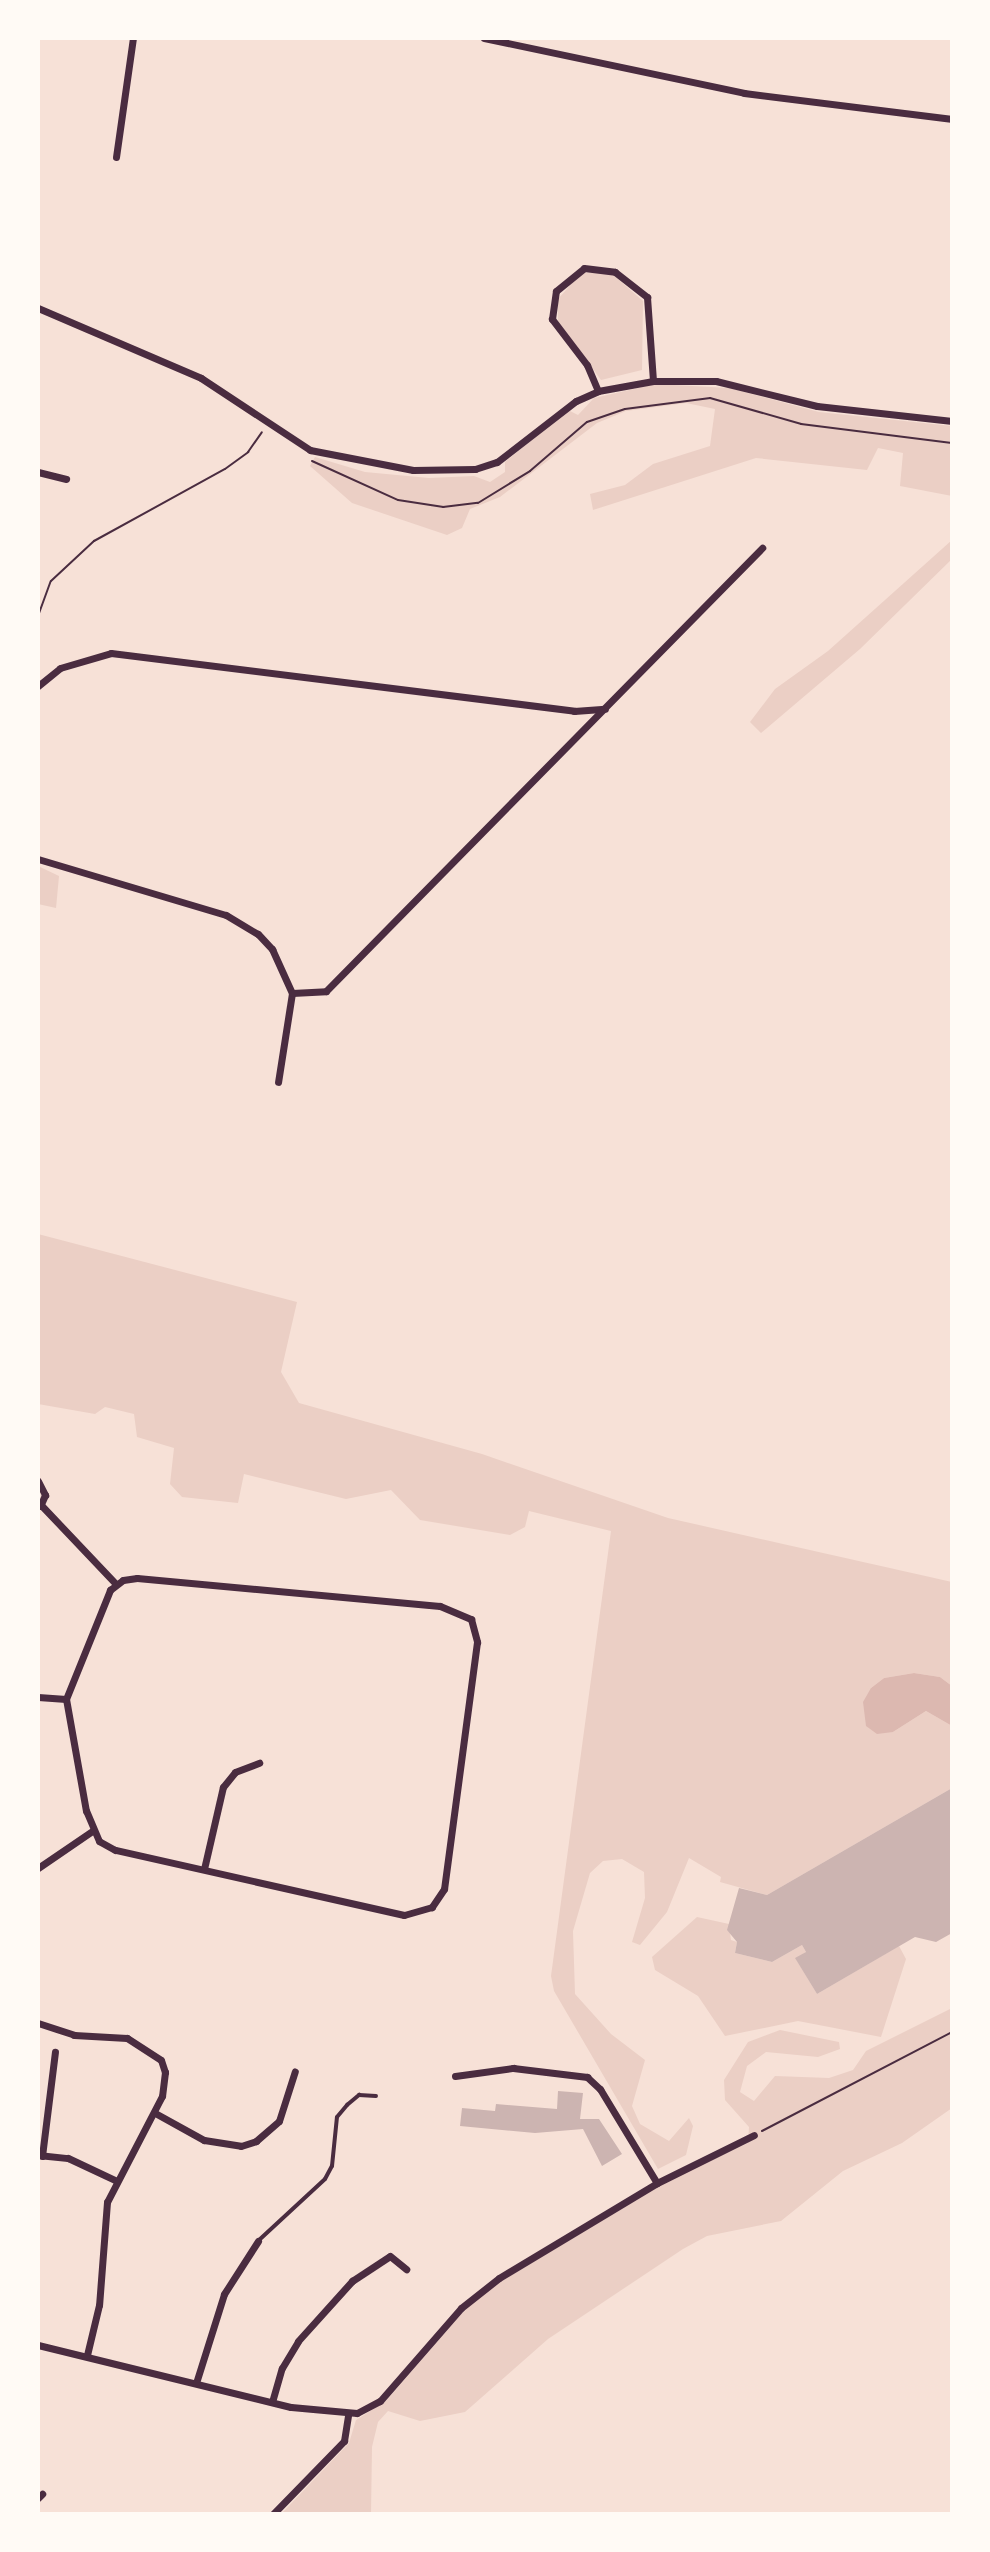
<!DOCTYPE html>
<style>
body{margin:0}
#map{position:relative;width:990px;height:2552px;overflow:hidden;background:#f7e1d7;font-family:Cabin,sans-serif}
div>[style]{position:absolute}
.green>*{inset:0;background:#ebcfc5}
.water>*{inset:0;background:#dcb8b0}
.building>*{inset:0;background:#ccb4b1}
.path>*{height:2px;margin:-1px;padding:0 1px;transform-origin:1px;border-radius:1px;background:#4a2c40}
.service>*{height:4px;margin:-2px;padding:0 2px;transform-origin:2px;border-radius:2px;background:#4a2c40}
.minor>*{height:7px;margin:-3.5px;padding:0 3.5px;transform-origin:3.5px;border-radius:3.5px;background:#4a2c40}
span{translate:-50% -50%;white-space:nowrap;text-align:center;line-height:1.15;-webkit-text-stroke:8px #fffaf5;paint-order:stroke}
.frame{position:absolute;inset:0;border:40px solid #fffaf5;pointer-events:none}
</style>
<div id="map">
<div class="green">
<i style="clip-path:polygon(581px 273px,611px 273px,643px 301px,642px 370px,601px 380px,558px 321px,558px 299px)"></i>
<i style="clip-path:polygon(656px 384px,729px 388px,819px 412px,952px 426px,952px 496px,900px 486px,903px 453px,878px 448px,867px 470px,756px 458px,593px 510px,590px 494px,625px 485px,653px 464px,710px 446px,715px 409px,686px 403px,626px 411px,597px 423px,500px 497px,470px 509px,462px 528px,447px 535px,352px 503px,310px 466px,315px 457px,365px 472px,429px 478px,474px 476px,490px 482px,505px 472px,505px 462px,568px 410px,578px 415px,594px 398px)"></i>
<i style="clip-path:polygon(952px 540px,952px 559px,860px 649px,761px 733px,750px 722px,775px 689px,828px 651px)"></i>
<i style="clip-path:polygon(38px 866px,59px 876px,56px 908px,38px 904px)"></i>
<i style="clip-path:polygon(38px 1234px,297px 1302px,281px 1372px,299px 1403px,482px 1454px,668px 1518px,952px 1582px,952px 1686px,940px 1677px,914px 1673px,884px 1678px,871px 1688px,893px 1732px,926px 1711px,952px 1726px,952px 1788px,767px 1895px,720px 1882px,721px 1877px,689px 1858px,667px 1912px,640px 1945px,632px 1942px,645px 1898px,644px 1872px,622px 1859px,603px 1861px,590px 1873px,573px 1931px,575px 1994px,611px 2034px,645px 2060px,632px 2106px,640px 2124px,669px 2141px,689px 2118px,693px 2126px,686px 2155px,658px 2169px,554px 1991px,551px 1976px,611px 1531px,529px 1511px,525px 1527px,510px 1535px,420px 1520px,391px 1490px,346px 1499px,244px 1474px,238px 1503px,182px 1497px,170px 1484px,174px 1448px,137px 1437px,134px 1414px,105px 1407px,95px 1414px,38px 1404px)"></i>
<i style="clip-path:polygon(697px 1917px,729px 1924px,731px 1940px,737px 1942px,735px 1953px,772px 1962px,802px 1945px,806px 1952px,796px 1959px,817px 1994px,899px 1946px,906px 1959px,881px 2037px,798px 2021px,725px 2036px,698px 1996px,655px 1970px,652px 1957px)"></i>
<i style="clip-path:polygon(952px 2008px,952px 2108px,902px 2143px,843px 2171px,781px 2221px,707px 2236px,683px 2249px,548px 2339px,465px 2412px,420px 2421px,388px 2411px,378px 2422px,372px 2447px,371px 2514px,281px 2514px,349px 2443px,356px 2420px,386px 2401px,477px 2296px,666px 2182px,748px 2143px,749px 2127px,725px 2100px,724px 2080px,748px 2042px,780px 2030px,839px 2042px,840px 2049px,818px 2057px,766px 2052px,747px 2066px,740px 2092px,754px 2101px,775px 2076px,829px 2078px,853px 2070px,866px 2051px)"></i>
</div>
<div class="water">
<i style="clip-path:polygon(914px 1673px,940px 1677px,952px 1686px,952px 1726px,926px 1711px,893px 1732px,877px 1734px,866px 1726px,863px 1702px,871px 1688px,884px 1678px)"></i>
</div>
<div class="building">
<i style="clip-path:polygon(952px 1788px,952px 1933px,936px 1942px,915px 1937px,817px 1994px,795px 1958px,806px 1952px,802px 1945px,772px 1962px,735px 1953px,737px 1942px,727px 1930px,739px 1888px,767px 1895px)"></i>
<i style="clip-path:polygon(558px 2091px,583px 2093px,580px 2119px,599px 2119px,622px 2154px,602px 2166px,583px 2129px,535px 2133px,460px 2126px,462px 2108px,495px 2111px,496px 2104px,557px 2109px)"></i>
</div>
<div class="path">
<i style="left:312px;top:461px;width:94px;rotate:24.4deg"></i>
<i style="left:398px;top:500px;width:46px;rotate:8.8deg"></i>
<i style="left:443px;top:507px;width:35px;rotate:-7deg"></i>
<i style="left:478px;top:503px;width:61px;rotate:-31.6deg"></i>
<i style="left:530px;top:471px;width:75px;rotate:-40.7deg"></i>
<i style="left:587px;top:422px;width:40px;rotate:-18.9deg"></i>
<i style="left:625px;top:409px;width:86px;rotate:-7.4deg"></i>
<i style="left:710px;top:398px;width:95px;rotate:15.9deg"></i>
<i style="left:801px;top:424px;width:152px;rotate:7.2deg"></i>
<i style="left:38px;top:616px;width:37px;rotate:-70deg"></i>
<i style="left:51px;top:581px;width:59px;rotate:-42.9deg"></i>
<i style="left:94px;top:541px;width:149px;rotate:-28.8deg"></i>
<i style="left:225px;top:469px;width:29px;rotate:-36deg"></i>
<i style="left:248px;top:452px;width:24px;rotate:-55deg"></i>
<i style="left:762px;top:2131px;width:214px;rotate:-27.5deg"></i>
</div>
<div class="service">
<i style="left:258px;top:2241px;width:91px;rotate:-42.8deg"></i>
<i style="left:325px;top:2179px;width:15px;rotate:-62deg"></i>
<i style="left:332px;top:2166px;width:49px;rotate:-84.2deg"></i>
<i style="left:337px;top:2117px;width:16px;rotate:-50deg"></i>
<i style="left:347px;top:2105px;width:16px;rotate:-40deg"></i>
<i style="left:359px;top:2095px;width:17px;rotate:3deg"></i>
</div>
<div class="minor">
<i style="left:484px;top:38px;width:266px;rotate:11.9deg"></i>
<i style="left:744px;top:93px;width:210px;rotate:7.1deg"></i>
<i style="left:116px;top:157px;width:120px;rotate:-81.9deg"></i>
<i style="left:38px;top:308px;width:177px;rotate:23.2deg"></i>
<i style="left:201px;top:378px;width:131px;rotate:33.4deg"></i>
<i style="left:310px;top:450px;width:105px;rotate:11deg"></i>
<i style="left:413px;top:470px;width:62px;rotate:-0.9deg"></i>
<i style="left:475px;top:469px;width:23px;rotate:-18deg"></i>
<i style="left:497px;top:462px;width:100px;rotate:-37.7deg"></i>
<i style="left:576px;top:401px;width:24px;rotate:-24deg"></i>
<i style="left:598px;top:391px;width:56px;rotate:-10.3deg"></i>
<i style="left:653px;top:381px;width:63px"></i>
<i style="left:716px;top:381px;width:104px;rotate:13.9deg"></i>
<i style="left:817px;top:406px;width:136px;rotate:6.3deg"></i>
<i style="left:598px;top:391px;width:28px;rotate:-113deg"></i>
<i style="left:587px;top:365px;width:58px;rotate:-127.3deg"></i>
<i style="left:552px;top:319px;width:28px;rotate:-82deg"></i>
<i style="left:556px;top:291px;width:36px;rotate:-39deg"></i>
<i style="left:584px;top:268px;width:31px;rotate:7deg"></i>
<i style="left:615px;top:272px;width:41px;rotate:38deg"></i>
<i style="left:647px;top:297px;width:84px;rotate:85.9deg"></i>
<i style="left:38px;top:472px;width:29px;rotate:14deg"></i>
<i style="left:38px;top:686px;width:28px;rotate:-39deg"></i>
<i style="left:60px;top:668px;width:53px;rotate:-16.4deg"></i>
<i style="left:111px;top:653px;width:467px;rotate:7.1deg"></i>
<i style="left:574px;top:711px;width:31px;rotate:-4deg"></i>
<i style="left:38px;top:859px;width:196px;rotate:16.6deg"></i>
<i style="left:226px;top:915px;width:37px;rotate:31deg"></i>
<i style="left:258px;top:934px;width:21px;rotate:47deg"></i>
<i style="left:272px;top:949px;width:48px;rotate:65.6deg"></i>
<i style="left:292px;top:993px;width:90px;rotate:98.9deg"></i>
<i style="left:292px;top:993px;width:34px;rotate:-3deg"></i>
<i style="left:326px;top:991px;width:622px;rotate:-45.46deg"></i>
<i style="left:38px;top:1481px;width:16px;rotate:63deg"></i>
<i style="left:45px;top:1495px;width:12px;rotate:114deg"></i>
<i style="left:41px;top:1505px;width:109px;rotate:46.5deg"></i>
<i style="left:137px;top:1578px;width:304px;rotate:5.3deg"></i>
<i style="left:440px;top:1606px;width:34px;rotate:23deg"></i>
<i style="left:471px;top:1619px;width:24px;rotate:75deg"></i>
<i style="left:477px;top:1642px;width:249px;rotate:97.6deg"></i>
<i style="left:444px;top:1889px;width:22px;rotate:124deg"></i>
<i style="left:432px;top:1907px;width:29px;rotate:164deg"></i>
<i style="left:404px;top:1915px;width:296px;rotate:-167.3deg"></i>
<i style="left:115px;top:1850px;width:18px;rotate:-151deg"></i>
<i style="left:99px;top:1841px;width:33px;rotate:-113deg"></i>
<i style="left:86px;top:1811px;width:114px;rotate:-100.1deg"></i>
<i style="left:66px;top:1699px;width:118px;rotate:-68deg"></i>
<i style="left:110px;top:1590px;width:16px;rotate:-38deg"></i>
<i style="left:123px;top:1580px;width:14px;rotate:-8deg"></i>
<i style="left:38px;top:1697px;width:28px;rotate:4deg"></i>
<i style="left:38px;top:1868px;width:65px;rotate:-34.4deg"></i>
<i style="left:204px;top:1869px;width:84px;rotate:-77deg"></i>
<i style="left:223px;top:1787px;width:19px;rotate:-51deg"></i>
<i style="left:235px;top:1772px;width:26px;rotate:-21deg"></i>
<i style="left:38px;top:2023px;width:38px;rotate:18deg"></i>
<i style="left:74px;top:2035px;width:53px;rotate:3.2deg"></i>
<i style="left:127px;top:2038px;width:40px;rotate:32.9deg"></i>
<i style="left:161px;top:2060px;width:13px;rotate:72deg"></i>
<i style="left:165px;top:2072px;width:24px;rotate:97deg"></i>
<i style="left:162px;top:2096px;width:119px;rotate:117.4deg"></i>
<i style="left:107px;top:2202px;width:103px;rotate:94.4deg"></i>
<i style="left:99px;top:2305px;width:51px;rotate:103.5deg"></i>
<i style="left:455px;top:2076px;width:59px;rotate:-7.9deg"></i>
<i style="left:513px;top:2068px;width:75px;rotate:6.9deg"></i>
<i style="left:587px;top:2077px;width:18px;rotate:43deg"></i>
<i style="left:600px;top:2089px;width:110px;rotate:58.8deg"></i>
<i style="left:155px;top:2113px;width:56px;rotate:28.9deg"></i>
<i style="left:204px;top:2140px;width:37px;rotate:9deg"></i>
<i style="left:241px;top:2146px;width:16px;rotate:-18deg"></i>
<i style="left:256px;top:2141px;width:30px;rotate:-41deg"></i>
<i style="left:279px;top:2121px;width:52px;rotate:-72.3deg"></i>
<i style="left:38px;top:2155px;width:30px;rotate:6deg"></i>
<i style="left:68px;top:2158px;width:52px;rotate:25.1deg"></i>
<i style="left:42px;top:2156px;width:105px;rotate:-82.9deg"></i>
<i style="left:38px;top:2345px;width:260px;rotate:13.8deg"></i>
<i style="left:291px;top:2407px;width:66px;rotate:5.2deg"></i>
<i style="left:357px;top:2413px;width:26px;rotate:-28deg"></i>
<i style="left:380px;top:2401px;width:123px;rotate:-48.9deg"></i>
<i style="left:461px;top:2308px;width:48px;rotate:-38.3deg"></i>
<i style="left:499px;top:2278px;width:184px;rotate:-31deg"></i>
<i style="left:657px;top:2183px;width:108px;rotate:-26.3deg"></i>
<i style="left:196px;top:2383px;width:93px;rotate:-72.5deg"></i>
<i style="left:224px;top:2294px;width:63px;rotate:-57.3deg"></i>
<i style="left:272px;top:2402px;width:35px;rotate:-74deg"></i>
<i style="left:282px;top:2368px;width:31px;rotate:-59deg"></i>
<i style="left:298px;top:2341px;width:81px;rotate:-48deg"></i>
<i style="left:352px;top:2281px;width:45px;rotate:-33.3deg"></i>
<i style="left:390px;top:2256px;width:21px;rotate:39deg"></i>
<i style="left:38px;top:2498px;width:6px;rotate:-45deg"></i>
<i style="left:273px;top:2514px;width:102px;rotate:-45.8deg"></i>
<i style="left:344px;top:2441px;width:26px;rotate:-81deg"></i>
</div>
<div class="frame"></div>
</div>
